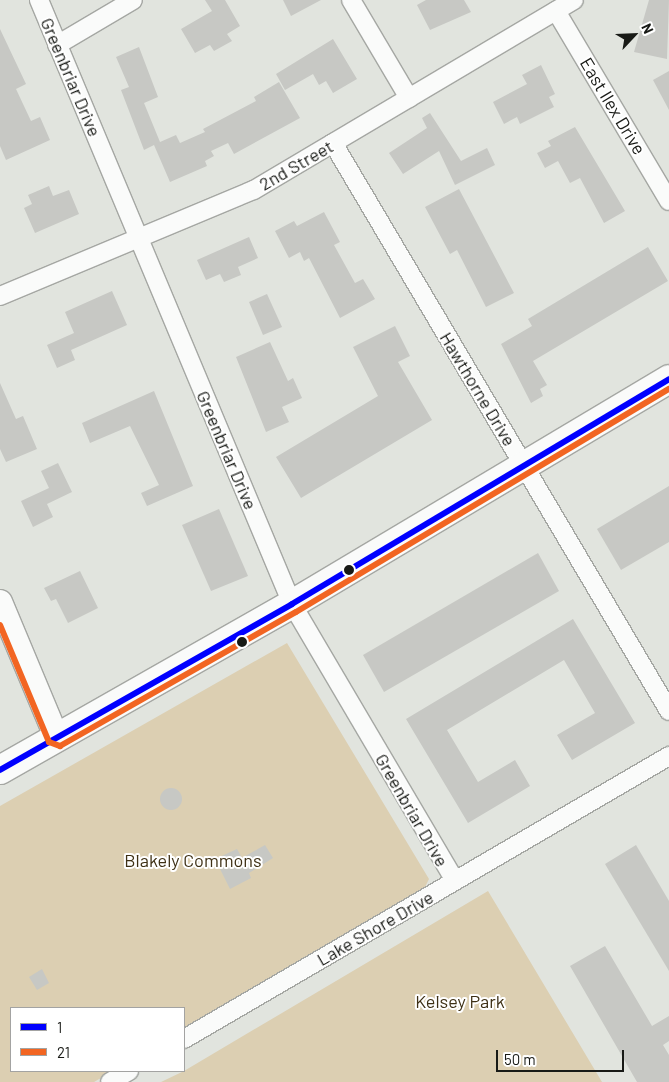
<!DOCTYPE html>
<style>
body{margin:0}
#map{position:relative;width:669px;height:1082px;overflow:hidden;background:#e1e4de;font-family:Barlow,sans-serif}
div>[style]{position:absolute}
.green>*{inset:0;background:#dccfb2}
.building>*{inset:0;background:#c7c8c4}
.round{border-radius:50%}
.roads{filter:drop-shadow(1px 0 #a5a7a3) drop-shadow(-1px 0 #a5a7a3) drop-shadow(0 1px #a5a7a3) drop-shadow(0 -1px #a5a7a3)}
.street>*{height:18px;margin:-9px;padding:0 9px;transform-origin:9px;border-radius:9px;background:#fafbfa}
.secondary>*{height:24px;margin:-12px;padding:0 12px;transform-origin:12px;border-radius:12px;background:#fafbfa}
.primary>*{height:28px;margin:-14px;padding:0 14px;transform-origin:14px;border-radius:14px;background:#fafbfa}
.bus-1>*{height:6px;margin:-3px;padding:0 3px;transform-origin:3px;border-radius:3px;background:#00f}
.bus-2>*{height:6px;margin:-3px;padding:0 3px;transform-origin:3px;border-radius:3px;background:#f26522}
.dots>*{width:14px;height:14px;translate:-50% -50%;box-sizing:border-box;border:2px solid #fff;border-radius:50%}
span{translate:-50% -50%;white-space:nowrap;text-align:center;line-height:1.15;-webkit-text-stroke:4px #fff;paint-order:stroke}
.street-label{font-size:18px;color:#181a16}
.park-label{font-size:18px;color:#3e3015}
.legend{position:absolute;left:10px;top:1007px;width:175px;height:65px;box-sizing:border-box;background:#fff;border:1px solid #a3a3a2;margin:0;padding:6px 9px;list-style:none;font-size:15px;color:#181a16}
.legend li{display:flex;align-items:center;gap:10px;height:25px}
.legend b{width:25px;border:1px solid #a3a3a2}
.north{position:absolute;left:609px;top:10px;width:50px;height:50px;-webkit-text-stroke:4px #fff;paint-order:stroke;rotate:65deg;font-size:14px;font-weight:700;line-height:20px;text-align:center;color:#181a16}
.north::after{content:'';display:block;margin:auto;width:18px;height:22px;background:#181a16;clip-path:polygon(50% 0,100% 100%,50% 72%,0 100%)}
.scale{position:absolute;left:496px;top:1050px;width:128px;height:22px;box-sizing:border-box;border:2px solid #181a16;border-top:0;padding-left:6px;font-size:15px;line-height:18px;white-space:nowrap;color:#181a16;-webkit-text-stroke:4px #fff;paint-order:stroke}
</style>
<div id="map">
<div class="green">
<i style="clip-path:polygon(287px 643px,429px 879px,423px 891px,184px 1030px,184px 1008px,11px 1008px,11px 1071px,113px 1071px,94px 1082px,0 1082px,0 806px)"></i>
<i style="clip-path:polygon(488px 891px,602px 1082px,161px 1082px,184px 1071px)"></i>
</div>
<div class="building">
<i style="clip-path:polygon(205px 0,225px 0,240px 26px,227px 34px,232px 41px,214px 51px,210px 45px,195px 53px,181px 29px,212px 11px)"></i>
<i style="clip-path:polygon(283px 0,321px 0,291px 16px)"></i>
<i style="clip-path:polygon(426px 0,464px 0,471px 12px,430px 30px,417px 5px)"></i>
<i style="clip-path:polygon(649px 0,669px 0,667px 59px,634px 52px)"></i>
<i style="clip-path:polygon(0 29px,26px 84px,16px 89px,31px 121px,40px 117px,50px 140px,6px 160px,0 146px)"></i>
<i style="clip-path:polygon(333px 39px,357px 79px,333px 93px,326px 81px,319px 85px,313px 74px,285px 90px,276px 74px)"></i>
<i style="clip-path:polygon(139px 47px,158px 97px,144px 103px,160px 142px,176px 135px,180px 143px,205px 132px,203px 129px,256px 101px,254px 97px,279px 82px,300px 118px,234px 154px,228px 143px,211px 151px,214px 156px,205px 161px,207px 166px,170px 182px,154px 145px,144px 150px,121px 90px,129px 87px,116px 57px)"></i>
<i style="clip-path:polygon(541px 65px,555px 94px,549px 97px,554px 107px,520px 124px,517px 117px,504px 124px,493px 102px,527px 84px,522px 75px)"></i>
<i style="clip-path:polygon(669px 71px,669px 110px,653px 80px)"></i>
<i style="clip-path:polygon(430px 113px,461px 161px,487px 148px,495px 165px,455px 185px,439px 151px,403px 174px,389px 153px,427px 128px,422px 118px)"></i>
<i style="clip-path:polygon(575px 127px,625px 211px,604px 223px,580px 178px,570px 183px,558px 161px,545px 168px,537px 153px,551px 146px,548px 141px)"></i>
<i style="clip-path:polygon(49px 186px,53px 196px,69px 190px,79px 214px,35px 233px,24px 208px,32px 204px,28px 195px)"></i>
<i style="clip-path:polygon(459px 189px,514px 293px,486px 307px,457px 250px,450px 254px,425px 207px)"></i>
<i style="clip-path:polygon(324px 212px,340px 242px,334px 245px,355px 283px,363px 279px,375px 299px,340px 318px,309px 258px,304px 261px,300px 252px,289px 258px,275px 231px,294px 221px,297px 226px)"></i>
<i style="clip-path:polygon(249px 237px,258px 258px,238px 267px,241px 275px,224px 282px,220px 274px,206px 280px,197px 260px)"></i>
<i style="clip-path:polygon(648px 247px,668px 281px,533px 361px,547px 385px,540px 389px,543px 396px,531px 403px,501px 344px,532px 326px,528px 319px)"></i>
<i style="clip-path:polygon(112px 291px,127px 325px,71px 350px,75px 360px,57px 368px,47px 345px,74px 333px,65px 312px)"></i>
<i style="clip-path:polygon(267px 294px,282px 327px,263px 335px,249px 302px)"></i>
<i style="clip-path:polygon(395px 326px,410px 356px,398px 362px,432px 420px,301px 498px,276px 457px,378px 396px,353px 347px)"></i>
<i style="clip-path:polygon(270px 342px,288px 381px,293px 378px,302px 398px,282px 407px,289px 422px,266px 432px,236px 357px)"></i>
<i style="clip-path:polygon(0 383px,16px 419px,23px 416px,37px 449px,6px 462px,0 449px)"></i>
<i style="clip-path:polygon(154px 391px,193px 486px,147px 506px,141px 493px,159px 485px,130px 426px,90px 443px,82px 423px)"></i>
<i style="clip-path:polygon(58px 463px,72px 492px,47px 504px,53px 517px,33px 527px,21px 501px,49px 488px,41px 471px)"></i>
<i style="clip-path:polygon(669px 486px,669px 542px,621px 570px,597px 529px)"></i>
<i style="clip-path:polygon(219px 509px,248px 576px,211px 591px,182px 525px)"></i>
<i style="clip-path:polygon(538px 553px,559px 591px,384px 692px,363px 655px)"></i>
<i style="clip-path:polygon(80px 571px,98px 608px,68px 623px,56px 599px,51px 601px,44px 588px)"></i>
<i style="clip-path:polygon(573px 619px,635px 723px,572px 760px,557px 735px,595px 713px,564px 660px,447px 730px,478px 782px,515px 760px,530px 786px,468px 823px,406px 719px)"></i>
<i class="round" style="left:160px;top:788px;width:22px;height:22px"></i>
<i style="clip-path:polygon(265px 845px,273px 858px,249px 873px,251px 878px,230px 889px,215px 859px,237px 849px,242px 858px)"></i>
<i style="clip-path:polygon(636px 845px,669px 901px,669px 971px,605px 864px)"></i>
<i style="clip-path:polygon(605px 946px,652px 1026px,669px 1016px,669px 1041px,663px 1045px,669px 1055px,669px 1082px,637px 1082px,570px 966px)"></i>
<i style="clip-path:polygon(42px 969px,49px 983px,37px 990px,29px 977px)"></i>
</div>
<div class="roads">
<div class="street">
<i style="left:39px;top:0;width:655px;rotate:67.27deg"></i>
<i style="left:292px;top:604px;width:321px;rotate:59.5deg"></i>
<i style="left:351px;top:0;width:114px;rotate:59.4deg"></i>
<i style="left:556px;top:11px;width:221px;rotate:59.3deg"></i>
<i style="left:57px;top:45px;width:88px;rotate:-30.6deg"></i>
<i style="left:333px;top:143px;width:660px;rotate:59.39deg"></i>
<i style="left:0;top:296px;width:275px;rotate:-22.7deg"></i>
<i style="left:254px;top:190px;width:372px;rotate:-30.7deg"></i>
<i style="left:184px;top:1039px;width:562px;rotate:-30.26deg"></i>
<i style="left:110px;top:1082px;width:22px;rotate:-30deg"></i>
</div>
<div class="secondary">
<i style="left:0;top:602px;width:147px;rotate:67.3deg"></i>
</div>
<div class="primary">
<i style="left:0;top:770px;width:336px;rotate:-29.6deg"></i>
<i style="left:292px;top:604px;width:439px;rotate:-30.8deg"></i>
</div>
</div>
<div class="bus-1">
<i style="left:0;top:770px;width:336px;rotate:-29.6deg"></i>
<i style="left:292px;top:604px;width:439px;rotate:-30.8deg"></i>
</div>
<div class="bus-2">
<i style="left:0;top:625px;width:127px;rotate:67.3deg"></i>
<i style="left:49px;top:742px;width:12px;rotate:20deg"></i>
<i style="left:60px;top:746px;width:271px;rotate:-29.6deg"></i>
<i style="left:296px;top:612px;width:435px;rotate:-30.9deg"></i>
</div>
<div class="dots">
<i style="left:349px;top:570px;background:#181a16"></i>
<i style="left:242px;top:642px;background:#181a16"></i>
</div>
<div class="street-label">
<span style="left:71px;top:77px;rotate:67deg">Greenbriar Drive</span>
<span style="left:613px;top:106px;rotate:59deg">East Ilex Drive</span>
<span style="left:296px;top:165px;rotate:-30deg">2nd Street</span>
<span style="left:478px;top:389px;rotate:59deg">Hawthorne Drive</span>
<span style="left:227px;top:450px;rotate:67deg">Greenbriar Drive</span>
<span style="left:412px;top:810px;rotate:60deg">Greenbriar Drive</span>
<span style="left:375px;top:928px;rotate:-30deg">Lake Shore Drive</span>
</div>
<div class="park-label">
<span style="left:193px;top:860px">Blakely Commons</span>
<span style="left:460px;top:1001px">Kelsey Park</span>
</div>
<ul class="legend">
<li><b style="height:6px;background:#00f"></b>1</li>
<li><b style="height:6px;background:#f26522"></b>21</li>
</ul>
<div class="north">N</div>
<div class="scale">50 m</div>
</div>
